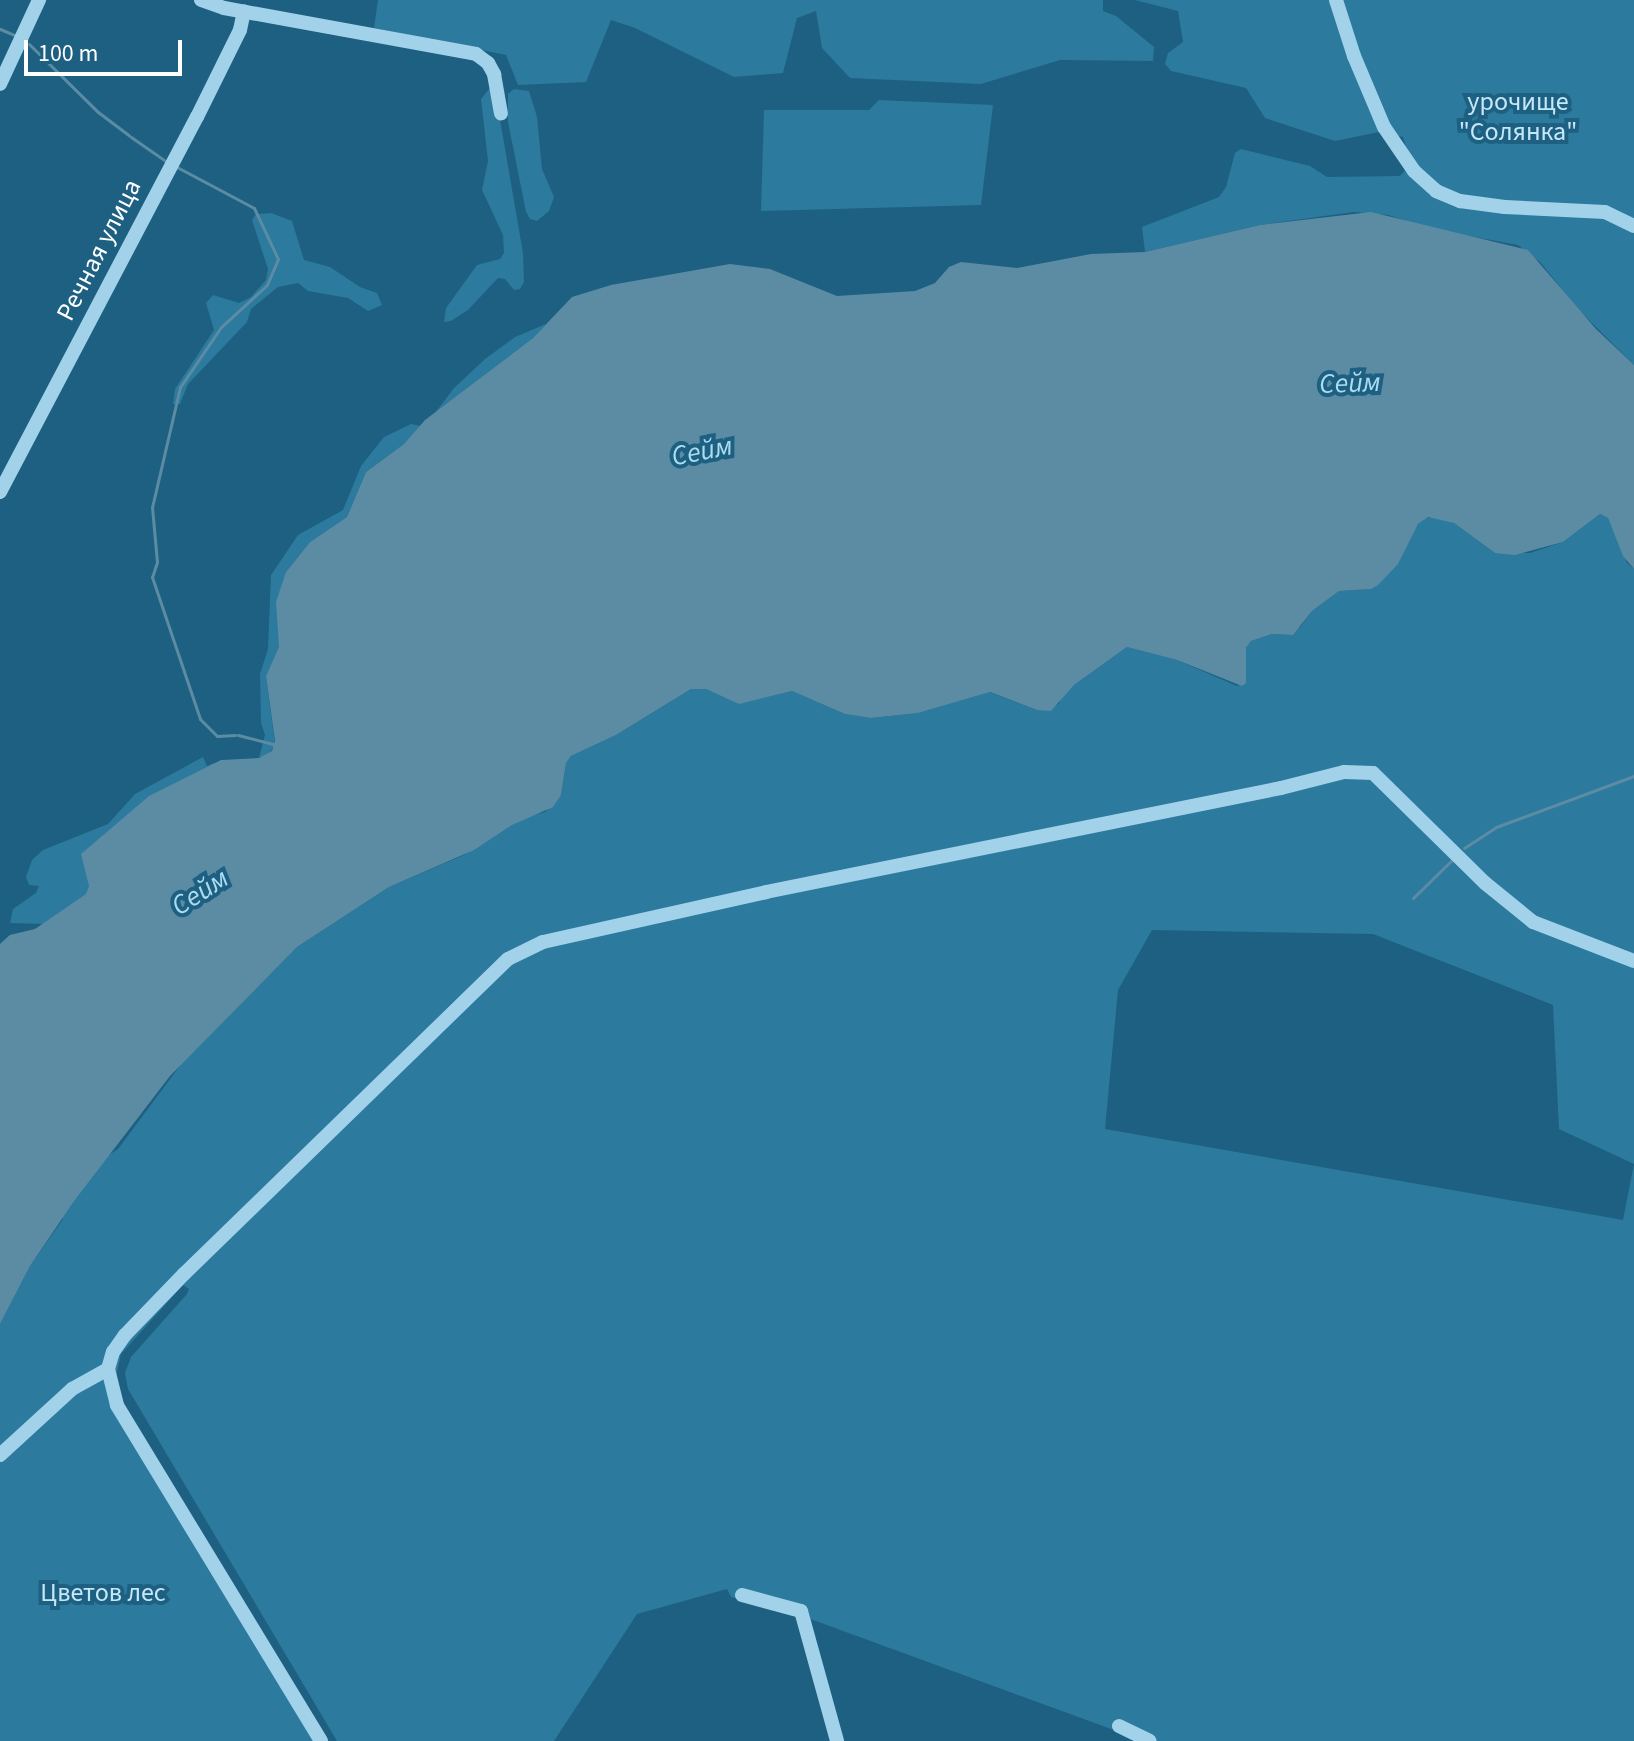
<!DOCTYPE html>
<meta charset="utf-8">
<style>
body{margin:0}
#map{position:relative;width:1634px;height:1741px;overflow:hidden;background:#1d6082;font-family:"Source Sans 3",sans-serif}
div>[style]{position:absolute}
.green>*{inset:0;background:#2c7a9e}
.water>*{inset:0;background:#5b8ca4}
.stream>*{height:3px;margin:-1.5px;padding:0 1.5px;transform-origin:1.5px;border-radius:1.5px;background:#5b8ca4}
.minor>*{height:14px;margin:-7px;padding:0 7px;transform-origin:7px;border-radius:7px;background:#a2d2ea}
span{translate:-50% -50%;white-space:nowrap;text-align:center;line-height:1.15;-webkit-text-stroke:8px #1d6082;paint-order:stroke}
.park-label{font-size:26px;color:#c6e7f7}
.street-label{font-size:26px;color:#fff}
.water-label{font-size:28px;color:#addcf1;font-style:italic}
.scale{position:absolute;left:24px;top:40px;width:158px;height:36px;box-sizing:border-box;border:4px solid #fff;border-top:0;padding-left:10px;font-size:24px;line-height:28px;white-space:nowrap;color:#fff;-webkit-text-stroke:6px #1d6082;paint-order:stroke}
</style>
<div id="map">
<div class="green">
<i style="clip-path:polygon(378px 0,1103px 0,1103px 11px,1116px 16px,1154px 47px,1153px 61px,1060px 60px,981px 84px,850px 78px,822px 48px,816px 11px,797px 18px,783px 73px,734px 77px,635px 28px,611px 20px,586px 82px,518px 85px,506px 55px,374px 28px)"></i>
<i style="clip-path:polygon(1135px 0,1634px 0,1634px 365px,1576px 307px,1541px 263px,1518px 245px,1432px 229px,1388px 215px,1354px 212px,1260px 225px,1145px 252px,1142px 227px,1219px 197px,1226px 187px,1235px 153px,1241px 149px,1310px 166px,1327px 177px,1400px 176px,1411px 163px,1403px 137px,1379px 132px,1335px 141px,1265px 118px,1246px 88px,1171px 71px,1165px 64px,1168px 53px,1183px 42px,1178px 11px)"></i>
<i style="clip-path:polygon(490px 88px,497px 102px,523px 253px,524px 282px,520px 289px,514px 290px,505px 279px,498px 278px,468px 310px,451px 321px,444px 322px,446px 308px,477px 265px,500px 259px,504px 253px,503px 235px,482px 190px,488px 161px,481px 99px)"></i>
<i style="clip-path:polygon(514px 89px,529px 91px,537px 117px,542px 169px,554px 197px,549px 211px,537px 221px,530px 219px,526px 212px,508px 122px,508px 94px)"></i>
<i style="clip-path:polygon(879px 100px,993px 105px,981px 205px,761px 211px,764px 110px,869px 110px)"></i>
<i style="clip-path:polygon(271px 213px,292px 221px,304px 260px,330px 267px,360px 287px,377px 293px,382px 305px,368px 311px,348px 298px,308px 291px,298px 283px,278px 287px,251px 309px,247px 322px,188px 384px,180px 404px,173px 404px,175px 389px,214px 330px,206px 303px,213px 295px,239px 303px,251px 297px,266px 280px,268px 269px,252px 220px,256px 214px)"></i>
<i style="clip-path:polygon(546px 324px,533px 338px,435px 413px,454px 388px,485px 359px,515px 337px)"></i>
<i style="clip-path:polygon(411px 424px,421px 426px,404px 444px,366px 472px,347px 517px,310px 542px,286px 572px,279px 648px,266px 676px,275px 745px,269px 754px,259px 758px,265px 735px,261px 723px,260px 674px,268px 649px,271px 575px,298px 535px,343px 510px,361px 466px,384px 437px)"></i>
<i style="clip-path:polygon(evenodd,1600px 514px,1608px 518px,1627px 563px,1634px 569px,1634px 1741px,1144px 1741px,794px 1613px,731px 1597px,727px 1589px,637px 1614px,554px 1741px,337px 1741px,128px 1389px,125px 1373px,131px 1357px,187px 1294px,189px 1289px,183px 1285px,121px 1354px,116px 1377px,123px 1403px,324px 1741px,0 1741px,0 1324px,30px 1266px,63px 1219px,45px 1196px,118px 1149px,185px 1059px,297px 947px,389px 887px,464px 855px,523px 818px,545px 812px,561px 795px,566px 763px,571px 756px,616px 735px,691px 689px,706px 689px,739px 703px,792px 691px,845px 714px,871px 718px,918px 713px,989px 692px,1037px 710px,1059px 704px,1061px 697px,1074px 685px,1127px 647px,1177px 660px,1237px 686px,1246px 683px,1246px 648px,1251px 641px,1272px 634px,1290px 635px,1301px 626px,1312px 611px,1339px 591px,1370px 589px,1422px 519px,1436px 516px,1454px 523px,1495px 553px,1530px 553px,1563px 542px,1600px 514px,1152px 930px,1373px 934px,1553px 1005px,1559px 1129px,1634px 1164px,1623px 1220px,1105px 1129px,1118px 990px,1152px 930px)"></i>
<i style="clip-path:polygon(203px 757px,207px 766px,214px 763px,244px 860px,0 944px,10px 935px,29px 932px,44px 924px,10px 923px,13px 909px,36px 893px,39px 886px,29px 885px,26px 877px,32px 860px,43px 850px,108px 824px,135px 794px)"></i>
</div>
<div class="water">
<i style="clip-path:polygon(1371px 212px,1528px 250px,1596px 329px,1634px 365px,1634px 569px,1623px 556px,1608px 518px,1600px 514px,1563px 542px,1515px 555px,1495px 553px,1454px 523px,1428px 517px,1418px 524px,1398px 564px,1378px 585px,1371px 589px,1339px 591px,1312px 611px,1293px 635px,1272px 634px,1251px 641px,1246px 648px,1246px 683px,1242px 686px,1177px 660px,1127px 647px,1074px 685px,1051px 711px,1037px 710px,990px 692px,918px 713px,871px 718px,845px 714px,792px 691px,739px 704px,706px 689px,691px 689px,616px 735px,571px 756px,566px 763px,561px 795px,553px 807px,512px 825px,474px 850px,389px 887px,297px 947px,170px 1076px,74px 1201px,30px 1266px,0 1324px,0 944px,10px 935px,35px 929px,86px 894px,89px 886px,81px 854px,149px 796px,221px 760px,259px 758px,272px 751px,275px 741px,266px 676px,279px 647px,276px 602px,286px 572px,310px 542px,347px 517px,366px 472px,404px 444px,425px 420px,533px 338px,572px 297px,611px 285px,730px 264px,770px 269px,837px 296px,915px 291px,935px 283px,949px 267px,961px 262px,1017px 268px,1091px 254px,1145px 252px,1260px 225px)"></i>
</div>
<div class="stream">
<i style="left:0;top:29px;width:21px;rotate:23deg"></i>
<i style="left:29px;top:44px;width:97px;rotate:44.6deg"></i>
<i style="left:98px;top:112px;width:39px;rotate:37deg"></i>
<i style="left:131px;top:137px;width:44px;rotate:34.8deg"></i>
<i style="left:175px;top:166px;width:89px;rotate:28deg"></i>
<i style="left:254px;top:208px;width:56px;rotate:64.8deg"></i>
<i style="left:278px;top:259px;width:28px;rotate:113deg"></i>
<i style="left:267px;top:285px;width:62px;rotate:137.6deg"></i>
<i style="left:221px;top:327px;width:73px;rotate:124.3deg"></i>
<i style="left:180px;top:387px;width:123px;rotate:103.1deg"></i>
<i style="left:152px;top:507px;width:55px;rotate:84.8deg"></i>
<i style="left:157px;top:562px;width:16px;rotate:108deg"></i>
<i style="left:152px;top:577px;width:150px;rotate:71.3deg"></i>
<i style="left:200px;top:719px;width:24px;rotate:45deg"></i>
<i style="left:217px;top:736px;width:18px;rotate:-3deg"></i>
<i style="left:238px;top:735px;width:40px;rotate:14.4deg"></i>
<i style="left:1464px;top:848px;width:38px;rotate:-33deg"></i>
<i style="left:1496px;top:827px;width:147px;rotate:-20.3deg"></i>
<i style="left:1413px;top:898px;width:54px;rotate:-44.3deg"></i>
</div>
<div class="minor">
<i style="left:201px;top:0;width:24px;rotate:19deg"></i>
<i style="left:224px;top:8px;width:256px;rotate:10.3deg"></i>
<i style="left:476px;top:54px;width:15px;rotate:37deg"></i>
<i style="left:488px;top:63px;width:13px;rotate:61deg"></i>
<i style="left:494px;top:74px;width:40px;rotate:80deg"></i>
<i style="left:1336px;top:0;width:59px;rotate:72.2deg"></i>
<i style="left:1354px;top:56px;width:77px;rotate:67.1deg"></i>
<i style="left:1384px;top:127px;width:53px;rotate:55.7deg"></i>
<i style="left:1414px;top:171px;width:30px;rotate:42deg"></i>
<i style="left:1436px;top:191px;width:26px;rotate:23deg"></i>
<i style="left:1460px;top:201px;width:45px;rotate:7.6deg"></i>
<i style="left:1505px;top:207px;width:100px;rotate:2.9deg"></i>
<i style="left:1605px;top:212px;width:32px;rotate:26deg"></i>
<i style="left:0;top:84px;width:93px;rotate:-65.1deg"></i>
<i style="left:0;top:492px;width:424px;rotate:-62.3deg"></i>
<i style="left:197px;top:117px;width:97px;rotate:-63.7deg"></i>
<i style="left:240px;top:30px;width:19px;rotate:-78deg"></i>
<i style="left:0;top:1455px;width:98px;rotate:-42.5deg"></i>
<i style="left:72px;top:1389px;width:41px;rotate:-29.1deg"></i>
<i style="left:742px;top:1595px;width:61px;rotate:15.2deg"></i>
<i style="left:801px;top:1611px;width:135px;rotate:74.5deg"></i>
<i style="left:1119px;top:1726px;width:34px;rotate:26deg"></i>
<i style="left:321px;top:1741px;width:393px;rotate:-121.3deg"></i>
<i style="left:117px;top:1405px;width:37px;rotate:-104deg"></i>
<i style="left:108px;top:1369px;width:18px;rotate:-74deg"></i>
<i style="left:113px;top:1352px;width:21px;rotate:-55deg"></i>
<i style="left:125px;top:1335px;width:85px;rotate:-46deg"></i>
<i style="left:184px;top:1274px;width:452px;rotate:-44.2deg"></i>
<i style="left:508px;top:959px;width:39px;rotate:-26deg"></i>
<i style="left:543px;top:942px;width:229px;rotate:-12.6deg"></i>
<i style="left:766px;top:892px;width:525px;rotate:-11.42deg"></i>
<i style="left:1281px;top:788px;width:65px;rotate:-14.3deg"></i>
<i style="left:1344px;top:772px;width:29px;rotate:2deg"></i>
<i style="left:1373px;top:773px;width:157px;rotate:44.5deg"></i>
<i style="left:1485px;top:883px;width:62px;rotate:39.1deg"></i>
<i style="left:1533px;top:922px;width:108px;rotate:21.1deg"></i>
</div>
<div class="park-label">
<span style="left:1518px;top:117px">урочище<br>"Солянка"</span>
<span style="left:103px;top:1593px">Цветов лес</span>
</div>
<div class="street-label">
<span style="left:99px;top:250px;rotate:-63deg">Речная улица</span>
</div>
<div class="water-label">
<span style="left:1350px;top:383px;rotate:-2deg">Сейм</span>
<span style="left:702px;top:451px;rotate:-11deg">Сейм</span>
<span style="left:200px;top:892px;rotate:-33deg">Сейм</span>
</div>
<div class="scale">100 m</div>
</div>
